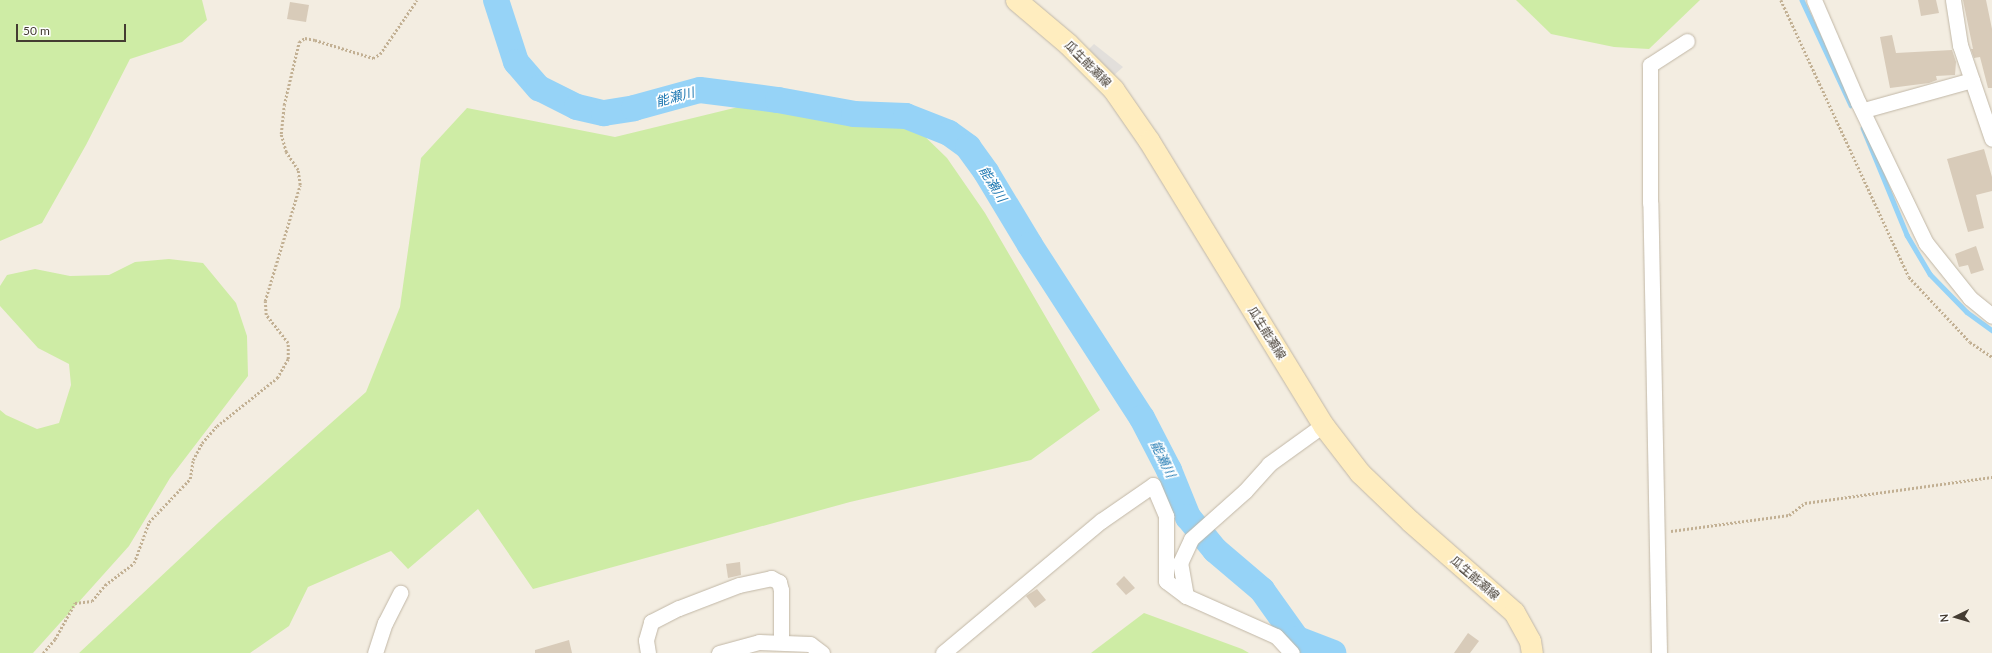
<!DOCTYPE html>
<html>
<head>
<meta charset="utf-8">
<style>
  body { margin:0 }
  #map { position:relative; width:1992px; height:653px; overflow:hidden; background:#f3ede1; font-family:Lato,"Noto Sans JP",sans-serif }
  div>[style] { position:absolute }
  .green>* { inset:0; background:#ceeca5 }
  .parking>* { inset:0; background:#e2dfdb }
  .stream>* { height:4.5px; margin:-2.25px; padding:0 2.25px; transform-origin:2.25px; border-radius:2.25px; background:#96d3f7 }
  .river>* { height:26px; margin:-13px; padding:0 13px; transform-origin:13px; border-radius:13px; background:#96d3f7 }
  .building>* { inset:0; background:#d8cbb9 }
  .path>* { height:2.5px; margin-top:-1.25px; transform-origin:0; background:repeating-linear-gradient(90deg,#c2b093 0 2px,transparent 0 4px) }
  .roads { filter:drop-shadow(0 0 1px #c1b7a6) drop-shadow(0 0 1px #c1b7a6) }
  .minor>* { height:15px; margin:-7.5px; padding:0 7.5px; transform-origin:7.5px; border-radius:7.5px; background:#fff }
  .secondary>* { height:21px; margin:-10.5px; padding:0 10.5px; transform-origin:10.5px; border-radius:10.5px; background:#ffedbf }
  span { translate:-50% -50%; white-space:nowrap; text-align:center; line-height:1.15; -webkit-text-stroke:3.5px #fff; paint-order:stroke }
  .street-label { font-size:12px; color:#443c32 }
  .water-label { font-size:13px; color:#2079b2; font-style:italic }
  .north { position:absolute; left:1936px; top:597px; width:40px; height:40px; -webkit-text-stroke:3px #fff; paint-order:stroke; rotate:265deg; font-size:11px; font-weight:700; line-height:16px; text-align:center; color:#443c32 }
  .north::after { content:''; display:block; margin:auto; width:14px; height:18px; background:#443c32; clip-path:polygon(50% 0,100% 100%,50% 72%,0 100%) }
  .scale { position:absolute; left:16px; top:24px; width:110px; height:18px; box-sizing:border-box; border:2px solid #443c32; border-top:0; padding-left:5px; font-size:12px; line-height:14px; white-space:nowrap; color:#443c32; -webkit-text-stroke:3px #fff; paint-order:stroke }
</style>
</head>
<body>
<div id="map">
  <div class="green">
    <i style="clip-path:polygon(0 0,202px 0,207px 20px,182px 42px,130px 59px,86px 145px,42px 223px,0 241px)"></i>
    <i style="clip-path:polygon(1516px 0,1700px 0,1649px 49px,1614px 47px,1551px 34px)"></i>
    <i style="clip-path:polygon(771px 99px,913px 125px,947px 158px,985px 213px,1100px 410px,1031px 460px,850px 502px,533px 589px,478px 509px,408px 569px,391px 551px,308px 587px,289px 626px,250px 653px,79px 653px,218px 523px,366px 392px,400px 307px,421px 158px,467px 108px,615px 137px)"></i>
    <i style="clip-path:polygon(169px 259px,203px 263px,236px 303px,247px 336px,248px 376px,170px 478px,129px 546px,33px 653px,0 653px,0 410px,6px 415px,37px 429px,59px 423px,71px 385px,69px 364px,38px 348px,0 306px,0 286px,7px 275px,35px 269px,70px 276px,109px 275px,135px 262px)"></i>
    <i style="clip-path:polygon(1144px 613px,1242px 649px,1249px 653px,1091px 653px)"></i>
  </div>
  <div class="parking">
    <i style="clip-path:polygon(1094px 44px,1123px 67px,1112px 77px,1089px 49px)"></i>
  </div>
  <div class="stream">
    <i style="left:1802px;top:0;width:116px;rotate:65deg"></i>
    <i style="left:1863px;top:128px;width:116px;rotate:67.6deg"></i>
    <i style="left:1907px;top:235px;width:45px;rotate:59.5deg"></i>
    <i style="left:1930px;top:274px;width:53px;rotate:45.8deg"></i>
    <i style="left:1967px;top:312px;width:31px;rotate:36deg"></i>
  </div>
  <div class="river">
    <i style="left:496px;top:0;width:65px;rotate:72.1deg"></i>
    <i style="left:516px;top:62px;width:35px;rotate:49deg"></i>
    <i style="left:539px;top:88px;width:42px;rotate:26.6deg"></i>
    <i style="left:577px;top:107px;width:28px;rotate:13deg"></i>
    <i style="left:604px;top:113px;width:30px;rotate:-9deg"></i>
    <i style="left:634px;top:108px;width:68px;rotate:-15.3deg"></i>
    <i style="left:700px;top:90px;width:79px;rotate:7.3deg"></i>
    <i style="left:778px;top:100px;width:77px;rotate:10.4deg"></i>
    <i style="left:854px;top:114px;width:52px;rotate:2.2deg"></i>
    <i style="left:906px;top:116px;width:46px;rotate:21.6deg"></i>
    <i style="left:949px;top:133px;width:24px;rotate:36deg"></i>
    <i style="left:968px;top:147px;width:31px;rotate:54deg"></i>
    <i style="left:986px;top:172px;width:85px;rotate:58.9deg"></i>
    <i style="left:1030px;top:245px;width:206px;rotate:57.1deg"></i>
    <i style="left:1142px;top:418px;width:59px;rotate:62.6deg"></i>
    <i style="left:1169px;top:470px;width:51px;rotate:68deg"></i>
    <i style="left:1188px;top:517px;width:43px;rotate:50.7deg"></i>
    <i style="left:1215px;top:550px;width:62px;rotate:40.4deg"></i>
    <i style="left:1262px;top:590px;width:60px;rotate:54.5deg"></i>
    <i style="left:1297px;top:639px;width:39px;rotate:21deg"></i>
  </div>
  <div class="building">
    <i style="clip-path:polygon(1918px 0,1936px 0,1939px 13px,1921px 16px)"></i>
    <i style="clip-path:polygon(1963px 0,1986px 0,1992px 29px,1992px 88px,1988px 88px,1980px 57px,1974px 58px,1971px 49px,1973px 49px)"></i>
    <i style="clip-path:polygon(290px 2px,309px 5px,306px 22px,287px 19px)"></i>
    <i style="clip-path:polygon(1892px 35px,1896px 53px,1952px 50px,1956px 62px,1955px 75px,1936px 76px,1937px 80px,1929px 83px,1890px 88px,1880px 37px)"></i>
    <i style="clip-path:polygon(1984px 149px,1992px 177px,1992px 191px,1976px 195px,1984px 228px,1968px 232px,1947px 159px)"></i>
    <i style="clip-path:polygon(1976px 246px,1984px 270px,1971px 274px,1968px 265px,1959px 267px,1955px 254px)"></i>
    <i style="clip-path:polygon(740px 562px,741px 575px,728px 578px,726px 564px)"></i>
    <i style="clip-path:polygon(1124px 576px,1135px 588px,1126px 595px,1116px 584px)"></i>
    <i style="clip-path:polygon(1037px 589px,1046px 600px,1035px 608px,1026px 596px)"></i>
    <i style="clip-path:polygon(1468px 633px,1479px 641px,1470px 653px,1454px 653px)"></i>
    <i style="clip-path:polygon(569px 640px,572px 653px,535px 653px,535px 650px)"></i>
  </div>
  <div class="path">
    <i style="left:1781px;top:0;width:305px;rotate:65.2deg"></i>
    <i style="left:1909px;top:277px;width:89px;rotate:46.8deg"></i>
    <i style="left:1970px;top:342px;width:27px;rotate:34deg"></i>
    <i style="left:1671px;top:531px;width:119px;rotate:-7.7deg"></i>
    <i style="left:1789px;top:515px;width:20px;rotate:-37deg"></i>
    <i style="left:1805px;top:503px;width:189px;rotate:-7.9deg"></i>
    <i style="left:43px;top:653px;width:18px;rotate:-49deg"></i>
    <i style="left:55px;top:639px;width:41px;rotate:-60.9deg"></i>
    <i style="left:75px;top:603px;width:17px;rotate:-7deg"></i>
    <i style="left:92px;top:601px;width:21px;rotate:-51deg"></i>
    <i style="left:105px;top:585px;width:36px;rotate:-37deg"></i>
    <i style="left:134px;top:563px;width:44px;rotate:-69.9deg"></i>
    <i style="left:149px;top:522px;width:59px;rotate:-46.4deg"></i>
    <i style="left:190px;top:479px;width:19px;rotate:-81deg"></i>
    <i style="left:193px;top:460px;width:19px;rotate:-62deg"></i>
    <i style="left:202px;top:443px;width:23px;rotate:-49deg"></i>
    <i style="left:217px;top:426px;width:77px;rotate:-38.7deg"></i>
    <i style="left:277px;top:378px;width:22px;rotate:-60deg"></i>
    <i style="left:288px;top:359px;width:16px;rotate:-90deg"></i>
    <i style="left:288px;top:343px;width:36px;rotate:-128deg"></i>
    <i style="left:266px;top:315px;width:14px;rotate:-94deg"></i>
    <i style="left:265px;top:301px;width:121px;rotate:-73.2deg"></i>
    <i style="left:300px;top:185px;width:15px;rotate:-98deg"></i>
    <i style="left:298px;top:170px;width:22px;rotate:-124deg"></i>
    <i style="left:286px;top:152px;width:19px;rotate:-106deg"></i>
    <i style="left:281px;top:134px;width:29px;rotate:-84deg"></i>
    <i style="left:284px;top:105px;width:65px;rotate:-76.6deg"></i>
    <i style="left:299px;top:42px;width:7px;rotate:-34deg"></i>
    <i style="left:305px;top:38px;width:10px;rotate:11deg"></i>
    <i style="left:315px;top:40px;width:61px;rotate:17.2deg"></i>
    <i style="left:373px;top:58px;width:8px;rotate:-30deg"></i>
    <i style="left:380px;top:54px;width:65px;rotate:-55.6deg"></i>
  </div>
  <div class="roads">
    <div class="minor">
      <i style="left:1814px;top:0;width:111px;rotate:66.7deg"></i>
      <i style="left:1858px;top:102px;width:157px;rotate:64.3deg"></i>
      <i style="left:1926px;top:243px;width:70px;rotate:51.3deg"></i>
      <i style="left:1970px;top:298px;width:28px;rotate:39deg"></i>
      <i style="left:1953px;top:0;width:46px;rotate:81.2deg"></i>
      <i style="left:1960px;top:45px;width:99px;rotate:71.2deg"></i>
      <i style="left:1864px;top:110px;width:112px;rotate:-15.5deg"></i>
      <i style="left:1186px;top:596px;width:34px;rotate:-100deg"></i>
      <i style="left:1180px;top:563px;width:26px;rotate:-65deg"></i>
      <i style="left:1191px;top:539px;width:72px;rotate:-41.6deg"></i>
      <i style="left:1245px;top:491px;width:36px;rotate:-48deg"></i>
      <i style="left:1269px;top:464px;width:67px;rotate:-35.8deg"></i>
      <i style="left:375px;top:653px;width:32px;rotate:-72deg"></i>
      <i style="left:385px;top:623px;width:34px;rotate:-63deg"></i>
      <i style="left:648px;top:653px;width:13px;rotate:-99deg"></i>
      <i style="left:646px;top:640px;width:19px;rotate:-74deg"></i>
      <i style="left:651px;top:622px;width:31px;rotate:-27deg"></i>
      <i style="left:679px;top:608px;width:64px;rotate:-21deg"></i>
      <i style="left:739px;top:585px;width:33px;rotate:-12deg"></i>
      <i style="left:771px;top:578px;width:9px;rotate:27deg"></i>
      <i style="left:779px;top:582px;width:8px;rotate:76deg"></i>
      <i style="left:781px;top:590px;width:52px;rotate:90deg"></i>
      <i style="left:719px;top:653px;width:41px;rotate:-15.4deg"></i>
      <i style="left:759px;top:642px;width:51px;rotate:2.2deg"></i>
      <i style="left:810px;top:644px;width:15px;rotate:37deg"></i>
      <i style="left:943px;top:653px;width:206px;rotate:-39.9deg"></i>
      <i style="left:1101px;top:521px;width:63px;rotate:-34.7deg"></i>
      <i style="left:1153px;top:485px;width:34px;rotate:67deg"></i>
      <i style="left:1166px;top:516px;width:65px;rotate:90deg"></i>
      <i style="left:1166px;top:581px;width:25px;rotate:37deg"></i>
      <i style="left:1186px;top:596px;width:98px;rotate:24deg"></i>
      <i style="left:1276px;top:636px;width:23px;rotate:47deg"></i>
      <i style="left:1659px;top:653px;width:450px;rotate:-91.1deg"></i>
      <i style="left:1650px;top:203px;width:138px;rotate:-90deg"></i>
      <i style="left:1650px;top:65px;width:44px;rotate:-33deg"></i>
    </div>
    <div class="secondary">
      <i style="left:1016px;top:0;width:68px;rotate:40.2deg"></i>
      <i style="left:1068px;top:44px;width:64px;rotate:45deg"></i>
      <i style="left:1113px;top:89px;width:63px;rotate:55.3deg"></i>
      <i style="left:1149px;top:141px;width:333px;rotate:58.5deg"></i>
      <i style="left:1323px;top:425px;width:61px;rotate:52.4deg"></i>
      <i style="left:1360px;top:473px;width:69px;rotate:43.8deg"></i>
      <i style="left:1410px;top:521px;width:138px;rotate:41.2deg"></i>
      <i style="left:1514px;top:612px;width:33px;rotate:61deg"></i>
      <i style="left:1530px;top:641px;width:12px;rotate:81deg"></i>
    </div>
  </div>
  <div class="street-label">
    <span style="left:1088px;top:64px;rotate:45deg">瓜生能瀬線</span>
    <span style="left:1267px;top:333px;rotate:58deg">瓜生能瀬線</span>
    <span style="left:1475px;top:578px;rotate:41deg">瓜生能瀬線</span>
  </div>
  <div class="water-label">
    <span style="left:675px;top:97px;rotate:-15deg">能瀬川</span>
    <span style="left:993px;top:184px;rotate:58deg">能瀬川</span>
    <span style="left:1163px;top:459px;rotate:64deg">能瀬川</span>
  </div>
  <div class="north">N</div>
  <div class="scale">50 m</div>
</div>
</body>
</html>
